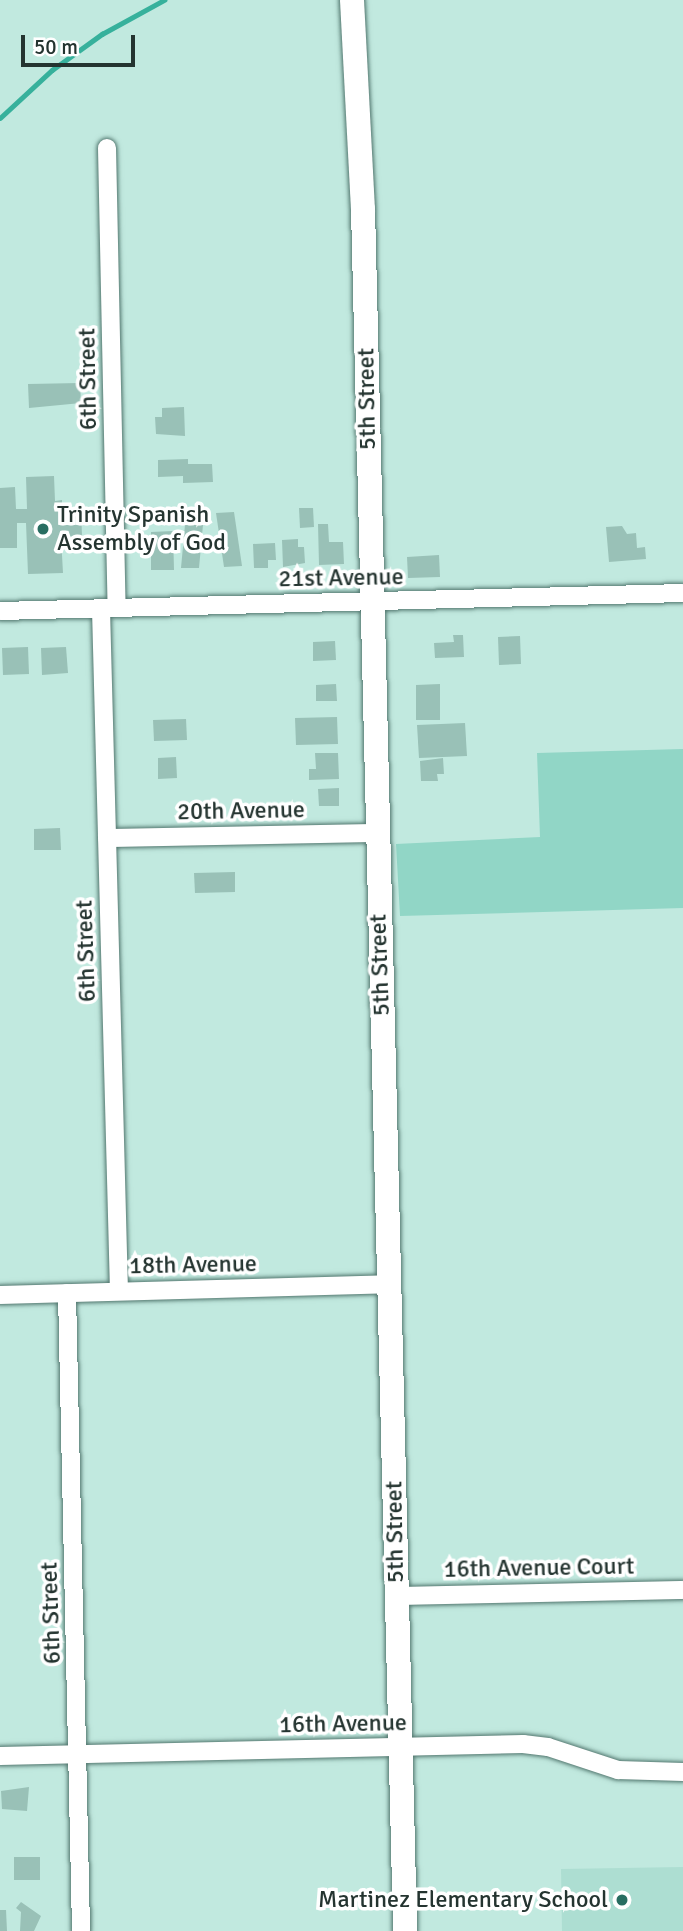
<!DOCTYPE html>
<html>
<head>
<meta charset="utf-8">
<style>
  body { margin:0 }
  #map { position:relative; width:683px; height:1931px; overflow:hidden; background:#c1e9df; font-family:Signika,sans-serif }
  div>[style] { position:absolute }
  .built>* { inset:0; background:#added2 }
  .green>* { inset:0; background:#91d6c6 }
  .stream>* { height:4.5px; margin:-2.25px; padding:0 2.25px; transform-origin:2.25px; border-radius:2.25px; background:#37b19c }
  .building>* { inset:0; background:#99c1b7 }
  .roads { filter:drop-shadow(0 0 2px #52776f) drop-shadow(0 0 2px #52776f) }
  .street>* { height:18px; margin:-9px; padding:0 9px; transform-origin:9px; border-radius:9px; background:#fff }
  .secondary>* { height:24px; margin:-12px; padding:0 12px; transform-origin:12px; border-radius:12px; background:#fff }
  .dots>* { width:19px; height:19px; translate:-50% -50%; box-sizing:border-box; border:4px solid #fff; border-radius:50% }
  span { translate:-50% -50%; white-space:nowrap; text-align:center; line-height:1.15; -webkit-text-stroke:7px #fff; paint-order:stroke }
  .street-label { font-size:24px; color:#243430 }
  .poi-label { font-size:24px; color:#243430 }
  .left { translate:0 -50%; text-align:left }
  .right { translate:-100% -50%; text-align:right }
  .scale { position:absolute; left:21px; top:35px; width:114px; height:32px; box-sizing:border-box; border:4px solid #243430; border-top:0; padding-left:9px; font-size:21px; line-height:24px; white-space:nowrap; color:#243430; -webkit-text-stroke:5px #fff; paint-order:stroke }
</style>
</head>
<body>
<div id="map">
  <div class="built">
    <i style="clip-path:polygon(683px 1867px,683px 1931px,562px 1931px,561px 1869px)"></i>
  </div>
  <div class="green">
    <i style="clip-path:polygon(683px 749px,683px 908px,400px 916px,396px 844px,540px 837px,537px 753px)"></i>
  </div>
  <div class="stream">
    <i style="left:0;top:118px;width:71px;rotate:-42.7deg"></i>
    <i style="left:52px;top:70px;width:62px;rotate:-35.8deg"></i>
    <i style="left:102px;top:34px;width:71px;rotate:-28.7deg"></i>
  </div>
  <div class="building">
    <i style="clip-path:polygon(80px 383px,81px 403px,29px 408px,28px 384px)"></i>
    <i style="clip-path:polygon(184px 407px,185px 436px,156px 434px,155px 417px,162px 417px,162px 408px)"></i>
    <i style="clip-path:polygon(188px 459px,188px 464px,212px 464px,213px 482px,183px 483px,183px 476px,158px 477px,158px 460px)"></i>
    <i style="clip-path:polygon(54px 476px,55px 501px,62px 500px,62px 509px,81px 509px,82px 536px,61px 537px,63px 573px,28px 574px,26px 523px,17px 523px,17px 548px,0 548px,0 488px,15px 487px,16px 509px,27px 509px,26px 477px)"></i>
    <i style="clip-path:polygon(299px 508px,313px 508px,314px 527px,300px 528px)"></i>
    <i style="clip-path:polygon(234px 512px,242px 566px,224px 567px,216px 513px)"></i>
    <i style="clip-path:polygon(186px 514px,204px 514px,199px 568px,181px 568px)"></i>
    <i style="clip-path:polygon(318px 524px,328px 524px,329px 542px,343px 542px,344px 564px,319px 565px)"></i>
    <i style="clip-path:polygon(622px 526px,627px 534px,636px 533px,637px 548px,645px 547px,646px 559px,609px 562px,606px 527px)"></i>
    <i style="clip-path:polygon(173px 531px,174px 570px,151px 570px,151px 532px)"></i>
    <i style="clip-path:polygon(298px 539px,298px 547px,304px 547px,305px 563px,283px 567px,282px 540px)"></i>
    <i style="clip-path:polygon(275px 543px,276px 560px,268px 560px,268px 568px,254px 568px,253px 544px)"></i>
    <i style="clip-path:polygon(439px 555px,440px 577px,408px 578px,407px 557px)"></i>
    <i style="clip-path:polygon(453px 635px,463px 635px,464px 657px,435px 658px,434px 643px,454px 642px)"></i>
    <i style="clip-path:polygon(520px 636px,521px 664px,499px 665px,498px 637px)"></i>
    <i style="clip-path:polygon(335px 641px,336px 660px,313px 661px,313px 642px)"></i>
    <i style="clip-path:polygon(28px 647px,29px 674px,3px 675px,2px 648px)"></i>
    <i style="clip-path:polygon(66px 647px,68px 673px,42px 675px,41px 648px)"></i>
    <i style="clip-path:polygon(336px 684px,337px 701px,316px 701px,316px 685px)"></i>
    <i style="clip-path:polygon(440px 684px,440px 720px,416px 720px,416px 685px)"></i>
    <i style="clip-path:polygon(337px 717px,338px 744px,296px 745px,295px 718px)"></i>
    <i style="clip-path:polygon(186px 719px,187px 740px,154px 741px,153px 720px)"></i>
    <i style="clip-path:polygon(465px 723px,467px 756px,419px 758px,417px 725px)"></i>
    <i style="clip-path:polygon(315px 753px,338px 753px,339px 779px,309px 780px,309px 769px,316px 769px)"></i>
    <i style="clip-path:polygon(176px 757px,177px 778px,158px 779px,158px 758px)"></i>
    <i style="clip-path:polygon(443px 758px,444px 774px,437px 774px,438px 781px,421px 781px,420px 761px)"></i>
    <i style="clip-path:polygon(339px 788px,339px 806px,319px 806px,318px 789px)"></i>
    <i style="clip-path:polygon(60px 828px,61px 850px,34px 850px,34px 829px)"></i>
    <i style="clip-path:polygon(235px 872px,235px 892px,195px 893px,194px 873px)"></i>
    <i style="clip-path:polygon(29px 1787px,27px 1811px,2px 1809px,1px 1791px)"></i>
    <i style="clip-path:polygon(14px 1857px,40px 1857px,40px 1880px,14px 1880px)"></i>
    <i style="clip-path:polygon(21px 1902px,41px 1916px,34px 1931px,20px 1931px,21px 1912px,16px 1908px)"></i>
    <i style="clip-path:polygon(0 1910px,6px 1910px,7px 1931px,0 1931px)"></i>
  </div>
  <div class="roads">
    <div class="street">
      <i style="left:107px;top:148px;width:460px;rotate:88.8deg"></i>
      <i style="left:101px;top:609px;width:682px;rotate:88.49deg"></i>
      <i style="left:0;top:611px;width:683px;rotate:-1.51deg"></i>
      <i style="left:107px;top:838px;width:270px;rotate:-1.1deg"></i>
      <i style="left:67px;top:1293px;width:638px;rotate:88.74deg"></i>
      <i style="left:0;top:1295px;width:388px;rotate:-1.6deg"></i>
      <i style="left:396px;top:1596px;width:287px;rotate:-1.2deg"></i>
      <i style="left:0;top:1756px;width:523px;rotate:-1.31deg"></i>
      <i style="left:523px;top:1744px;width:25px;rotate:7deg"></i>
      <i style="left:548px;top:1747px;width:74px;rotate:18.2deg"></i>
      <i style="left:618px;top:1770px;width:65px;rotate:1.8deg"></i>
    </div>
    <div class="secondary">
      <i style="left:352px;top:0;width:209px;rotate:87deg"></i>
      <i style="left:363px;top:209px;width:1723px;rotate:88.6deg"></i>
    </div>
  </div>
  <div class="dots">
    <i style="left:43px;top:529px;background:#286d61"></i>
    <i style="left:622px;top:1900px;background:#286d61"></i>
  </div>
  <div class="street-label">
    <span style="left:88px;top:379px;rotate:-91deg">6th Street</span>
    <span style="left:367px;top:399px;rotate:-91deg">5th Street</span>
    <span style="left:341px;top:578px;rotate:-1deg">21st Avenue</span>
    <span style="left:241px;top:811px;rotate:-1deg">20th Avenue</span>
    <span style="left:86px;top:951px;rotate:-92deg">6th Street</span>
    <span style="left:380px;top:965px;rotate:-92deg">5th Street</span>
    <span style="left:193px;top:1265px;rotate:-1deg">18th Avenue</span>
    <span style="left:395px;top:1532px;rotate:-91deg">5th Street</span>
    <span style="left:539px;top:1568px;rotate:-1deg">16th Avenue Court</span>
    <span style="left:51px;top:1613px;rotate:-92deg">6th Street</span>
    <span style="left:343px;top:1724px;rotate:-1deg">16th Avenue</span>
  </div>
  <div class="poi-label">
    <span class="left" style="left:57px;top:529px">Trinity Spanish<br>Assembly of God</span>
    <span class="right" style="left:608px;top:1900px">Martinez Elementary School</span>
  </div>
  <div class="scale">50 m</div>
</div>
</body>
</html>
